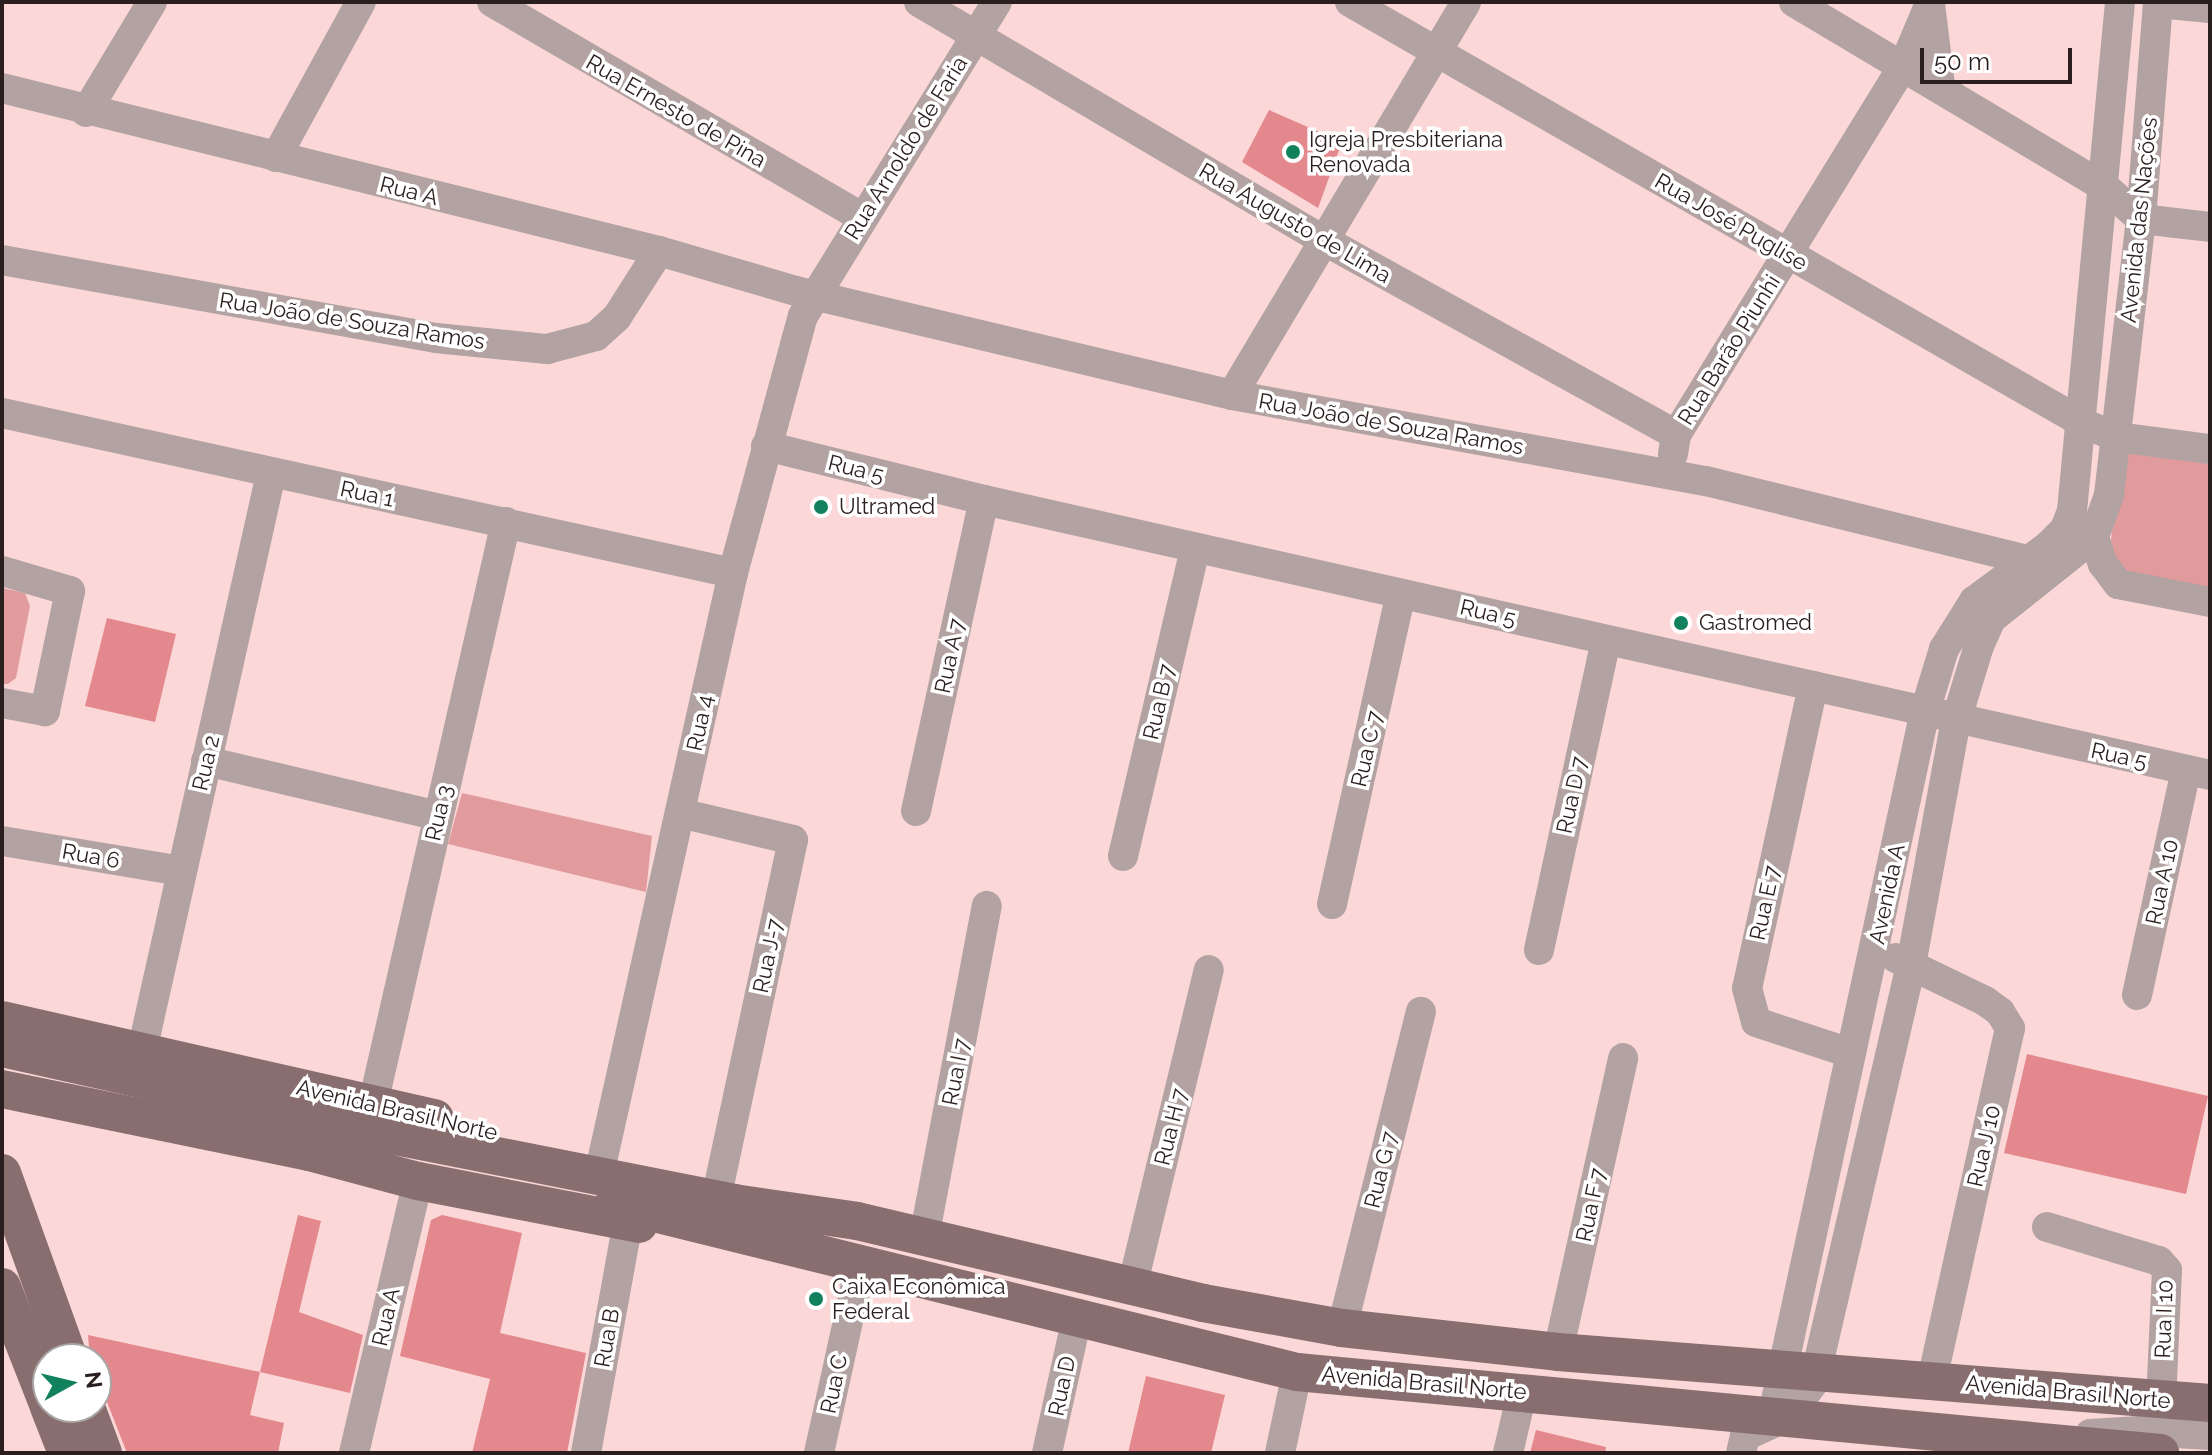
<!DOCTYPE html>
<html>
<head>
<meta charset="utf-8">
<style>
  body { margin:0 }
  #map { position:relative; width:2212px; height:1455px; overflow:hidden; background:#fbd7d7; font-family:Raleway,sans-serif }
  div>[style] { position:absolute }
  .green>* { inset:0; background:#e19b9d }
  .building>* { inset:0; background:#e3898d }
  .minor>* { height:30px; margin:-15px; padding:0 15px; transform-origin:15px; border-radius:15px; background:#b2a2a2 }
  .major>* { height:38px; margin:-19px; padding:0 19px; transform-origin:19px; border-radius:19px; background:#886e6e }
  .dots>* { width:22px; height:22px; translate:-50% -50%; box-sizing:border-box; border:4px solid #fff; border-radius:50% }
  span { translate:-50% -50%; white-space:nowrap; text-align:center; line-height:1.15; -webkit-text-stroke:7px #fff; paint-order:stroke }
  .street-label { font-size:22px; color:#2b1e1f }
  .poi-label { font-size:22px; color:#2b1e1f }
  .left { translate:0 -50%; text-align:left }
  .frame { position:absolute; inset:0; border:4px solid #2b1e1f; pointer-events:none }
  .north { position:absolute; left:32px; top:1343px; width:80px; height:80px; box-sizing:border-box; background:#fff; border:2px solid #aaa5a5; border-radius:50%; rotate:82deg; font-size:22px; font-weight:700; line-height:32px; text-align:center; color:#2b1e1f }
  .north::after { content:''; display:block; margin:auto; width:28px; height:36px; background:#11815e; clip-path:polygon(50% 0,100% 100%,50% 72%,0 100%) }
  .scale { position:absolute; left:1920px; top:48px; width:152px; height:36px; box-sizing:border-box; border:4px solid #2b1e1f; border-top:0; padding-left:10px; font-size:24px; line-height:28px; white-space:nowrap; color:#2b1e1f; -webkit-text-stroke:6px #fff; paint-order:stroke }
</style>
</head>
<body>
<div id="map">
  <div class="green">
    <i style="clip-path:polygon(2120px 444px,2210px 452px,2210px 597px,2108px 573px)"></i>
    <i style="clip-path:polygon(2px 588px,25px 593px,30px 606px,16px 678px,8px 684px,2px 684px)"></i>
    <i style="clip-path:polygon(462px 793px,652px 836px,646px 892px,448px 844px)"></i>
  </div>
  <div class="building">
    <i style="clip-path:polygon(1269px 110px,1342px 142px,1318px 208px,1242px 162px)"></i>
    <i style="clip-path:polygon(107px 618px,176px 634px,155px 722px,85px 706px)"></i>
    <i style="clip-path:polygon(2027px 1054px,2208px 1096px,2186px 1194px,2004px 1153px)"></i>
    <i style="clip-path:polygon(298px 1215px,321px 1221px,299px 1312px,363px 1335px,350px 1393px,260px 1372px)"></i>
    <i style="clip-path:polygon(442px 1215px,522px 1233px,500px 1333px,586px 1353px,567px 1453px,472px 1453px,490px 1379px,400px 1356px,431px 1220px)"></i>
    <i style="clip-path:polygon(88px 1335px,260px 1372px,250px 1415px,284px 1423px,278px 1453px,127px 1453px,96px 1374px,96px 1359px,90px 1359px)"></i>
    <i style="clip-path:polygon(1146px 1376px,1225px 1395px,1211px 1453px,1128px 1453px)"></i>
    <i style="clip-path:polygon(1536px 1430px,1606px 1447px,1605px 1453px,1530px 1453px)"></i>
  </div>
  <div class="minor">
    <i style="left:492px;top:2px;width:428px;rotate:30.2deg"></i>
    <i style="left:919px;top:2px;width:473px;rotate:30.5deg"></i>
    <i style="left:1327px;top:242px;width:399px;rotate:28.9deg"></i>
    <i style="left:1350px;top:2px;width:845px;rotate:29.87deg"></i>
    <i style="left:2083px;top:423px;width:36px;rotate:23deg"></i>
    <i style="left:2116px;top:437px;width:95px;rotate:7.3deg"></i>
    <i style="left:1794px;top:2px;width:363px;rotate:30.8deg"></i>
    <i style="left:2106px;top:188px;width:47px;rotate:41.5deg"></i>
    <i style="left:2141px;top:219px;width:69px;rotate:6.6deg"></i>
    <i style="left:2158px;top:3px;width:52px;rotate:5.5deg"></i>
    <i style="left:1930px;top:4px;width:83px;rotate:83deg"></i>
    <i style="left:2px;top:88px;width:677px;rotate:13.93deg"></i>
    <i style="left:659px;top:251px;width:143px;rotate:16.3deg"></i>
    <i style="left:796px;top:291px;width:448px;rotate:13.4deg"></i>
    <i style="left:1232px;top:395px;width:482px;rotate:10.3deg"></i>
    <i style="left:1706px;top:481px;width:332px;rotate:13.8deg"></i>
    <i style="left:86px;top:112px;width:128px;rotate:-59deg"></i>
    <i style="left:276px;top:157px;width:177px;rotate:-61.3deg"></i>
    <i style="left:2px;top:260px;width:441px;rotate:10.2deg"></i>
    <i style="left:436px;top:338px;width:112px;rotate:5.7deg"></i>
    <i style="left:547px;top:349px;width:51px;rotate:-14.9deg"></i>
    <i style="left:596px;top:336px;width:28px;rotate:-42deg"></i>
    <i style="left:617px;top:317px;width:78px;rotate:-57.5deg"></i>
    <i style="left:1232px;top:395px;width:457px;rotate:-59.2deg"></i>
    <i style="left:2px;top:413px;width:748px;rotate:12.35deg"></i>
    <i style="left:766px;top:446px;width:225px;rotate:13.9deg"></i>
    <i style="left:984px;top:500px;width:1256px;rotate:12.64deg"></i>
    <i style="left:1673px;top:454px;width:19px;rotate:-81deg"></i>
    <i style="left:1676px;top:435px;width:435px;rotate:-58.4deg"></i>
    <i style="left:1904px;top:65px;width:67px;rotate:-67.2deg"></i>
    <i style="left:2094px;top:537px;width:28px;rotate:72deg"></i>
    <i style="left:2103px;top:564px;width:25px;rotate:53deg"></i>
    <i style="left:2118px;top:584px;width:94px;rotate:11.1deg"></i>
    <i style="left:2px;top:571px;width:71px;rotate:16.4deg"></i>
    <i style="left:70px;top:591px;width:123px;rotate:101.8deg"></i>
    <i style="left:45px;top:711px;width:44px;rotate:-169.5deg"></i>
    <i style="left:1813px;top:686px;width:309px;rotate:102.3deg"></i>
    <i style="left:1747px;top:988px;width:35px;rotate:75deg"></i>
    <i style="left:1756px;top:1022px;width:99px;rotate:18.3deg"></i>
    <i style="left:206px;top:761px;width:239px;rotate:13.3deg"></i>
    <i style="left:916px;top:811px;width:318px;rotate:-77.7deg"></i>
    <i style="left:680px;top:813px;width:116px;rotate:13.4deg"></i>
    <i style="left:793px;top:840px;width:352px;rotate:102.1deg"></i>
    <i style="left:2px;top:841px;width:181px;rotate:9.5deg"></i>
    <i style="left:1123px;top:856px;width:316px;rotate:-76.8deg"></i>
    <i style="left:1332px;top:904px;width:318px;rotate:-77.5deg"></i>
    <i style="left:1539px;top:950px;width:317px;rotate:-77.8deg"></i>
    <i style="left:1896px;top:958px;width:99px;rotate:25.8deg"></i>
    <i style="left:1985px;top:1001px;width:19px;rotate:36deg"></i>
    <i style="left:2000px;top:1012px;width:19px;rotate:58deg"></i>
    <i style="left:2010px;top:1028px;width:362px;rotate:102.5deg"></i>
    <i style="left:2137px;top:995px;width:230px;rotate:-77.7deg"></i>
    <i style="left:142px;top:1051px;width:591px;rotate:-77.4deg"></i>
    <i style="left:373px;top:1104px;width:597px;rotate:-77.13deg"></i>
    <i style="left:603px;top:1157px;width:598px;rotate:-77.45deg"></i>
    <i style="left:733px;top:573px;width:266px;rotate:-74.8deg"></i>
    <i style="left:803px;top:316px;width:369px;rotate:-58.3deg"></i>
    <i style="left:2047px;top:1227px;width:117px;rotate:16.9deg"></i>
    <i style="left:2159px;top:1261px;width:12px;rotate:48deg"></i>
    <i style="left:2167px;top:1270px;width:130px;rotate:92.6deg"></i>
    <i style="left:924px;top:1238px;width:338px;rotate:-79.3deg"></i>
    <i style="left:1133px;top:1283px;width:322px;rotate:-76.4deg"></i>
    <i style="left:1342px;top:1328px;width:326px;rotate:-76deg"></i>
    <i style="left:1558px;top:1352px;width:301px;rotate:-77.5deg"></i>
    <i style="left:1773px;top:1414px;width:719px;rotate:-77.8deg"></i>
    <i style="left:1925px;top:711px;width:65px;rotate:-73deg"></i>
    <i style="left:1944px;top:649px;width:57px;rotate:-58deg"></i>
    <i style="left:1974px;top:601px;width:92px;rotate:-36.6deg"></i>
    <i style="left:2048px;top:546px;width:24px;rotate:-45deg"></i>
    <i style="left:2065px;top:529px;width:19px;rotate:-69deg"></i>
    <i style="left:2072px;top:511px;width:511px;rotate:-84.61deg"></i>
    <i style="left:2090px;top:1434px;width:50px;rotate:-3.4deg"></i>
    <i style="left:2140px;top:1431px;width:70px;rotate:3.3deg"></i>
    <i style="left:354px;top:1453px;width:279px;rotate:-76.8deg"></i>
    <i style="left:586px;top:1453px;width:234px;rotate:-79.7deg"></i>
    <i style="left:819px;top:1453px;width:190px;rotate:-77.6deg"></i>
    <i style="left:1047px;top:1453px;width:138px;rotate:-77.5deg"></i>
    <i style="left:1280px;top:1453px;width:83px;rotate:-78.1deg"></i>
    <i style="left:1508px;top:1453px;width:62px;rotate:-76.9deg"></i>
    <i style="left:1741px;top:1453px;width:17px;rotate:-77deg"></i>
    <i style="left:1745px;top:1436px;width:48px;rotate:-24.4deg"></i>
    <i style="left:1789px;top:1416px;width:42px;rotate:-53.7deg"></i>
    <i style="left:1814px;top:1382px;width:428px;rotate:-76.9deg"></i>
    <i style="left:1911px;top:965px;width:248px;rotate:-79.6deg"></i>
    <i style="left:1956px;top:721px;width:78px;rotate:-73deg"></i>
    <i style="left:1979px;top:646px;width:30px;rotate:-66deg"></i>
    <i style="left:1991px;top:619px;width:132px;rotate:-38.5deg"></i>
    <i style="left:2094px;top:537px;width:45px;rotate:-70.3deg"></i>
    <i style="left:2109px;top:495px;width:278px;rotate:-83.4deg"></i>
    <i style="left:2141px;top:219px;width:218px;rotate:-85.5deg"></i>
  </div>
  <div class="major">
    <i style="left:2px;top:1020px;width:444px;rotate:12.8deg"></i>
    <i style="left:2px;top:1048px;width:404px;rotate:12.6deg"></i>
    <i style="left:396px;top:1136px;width:345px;rotate:11.2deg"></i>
    <i style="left:734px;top:1203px;width:124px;rotate:8.3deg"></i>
    <i style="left:857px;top:1221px;width:356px;rotate:13.3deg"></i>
    <i style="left:1203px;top:1303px;width:141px;rotate:10.2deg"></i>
    <i style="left:1342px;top:1328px;width:217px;rotate:6.3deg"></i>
    <i style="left:1558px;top:1352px;width:654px;rotate:4.47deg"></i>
    <i style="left:2px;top:1089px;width:313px;rotate:11.6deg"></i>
    <i style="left:309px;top:1152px;width:113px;rotate:14.9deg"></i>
    <i style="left:418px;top:1181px;width:225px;rotate:11deg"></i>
    <i style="left:2px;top:1173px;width:198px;rotate:70.2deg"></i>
    <i style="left:614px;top:1203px;width:704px;rotate:13.9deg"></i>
    <i style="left:1297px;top:1372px;width:867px;rotate:5.36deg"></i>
    <i style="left:2px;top:1287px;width:126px;rotate:68.5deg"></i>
    <i style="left:49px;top:1407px;width:49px;rotate:68.6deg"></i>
    <i style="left:86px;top:1407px;width:49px;rotate:69.7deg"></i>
  </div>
  <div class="dots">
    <i style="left:1293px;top:152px;background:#11815e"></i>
    <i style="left:821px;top:507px;background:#11815e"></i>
    <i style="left:1681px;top:623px;background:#11815e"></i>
    <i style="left:816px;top:1299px;background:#11815e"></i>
  </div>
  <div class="street-label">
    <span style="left:676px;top:111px;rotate:30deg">Rua Ernesto de Pina</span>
    <span style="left:906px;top:148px;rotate:-58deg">Rua Arnoldo de Faria</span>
    <span style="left:409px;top:191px;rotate:14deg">Rua A</span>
    <span style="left:2139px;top:220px;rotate:-84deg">Avenida das Nações</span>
    <span style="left:1731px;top:222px;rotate:30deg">Rua José Puglise</span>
    <span style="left:1295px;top:223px;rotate:30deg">Rua Augusto de Lima</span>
    <span style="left:352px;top:321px;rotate:9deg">Rua João de Souza Ramos</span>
    <span style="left:1729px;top:350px;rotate:-58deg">Rua Barão Piunhi</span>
    <span style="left:1391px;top:424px;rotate:10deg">Rua João de Souza Ramos</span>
    <span style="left:856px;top:469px;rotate:14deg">Rua 5</span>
    <span style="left:367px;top:494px;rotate:12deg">Rua 1</span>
    <span style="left:1488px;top:613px;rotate:13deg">Rua 5</span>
    <span style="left:950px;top:656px;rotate:-78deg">Rua A 7</span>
    <span style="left:1159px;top:702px;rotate:-77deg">Rua B 7</span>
    <span style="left:700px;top:723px;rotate:-78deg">Rua 4</span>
    <span style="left:1367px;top:749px;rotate:-77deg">Rua C 7</span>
    <span style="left:2119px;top:756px;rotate:12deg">Rua 5</span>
    <span style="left:206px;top:763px;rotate:-77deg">Rua 2</span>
    <span style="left:1572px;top:795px;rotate:-78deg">Rua D 7</span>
    <span style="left:439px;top:813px;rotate:-77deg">Rua 3</span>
    <span style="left:91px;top:856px;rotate:10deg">Rua 6</span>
    <span style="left:2162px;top:882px;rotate:-78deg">Rua A 10</span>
    <span style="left:1887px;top:894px;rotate:-78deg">Avenida A</span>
    <span style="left:1765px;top:903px;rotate:-78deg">Rua E 7</span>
    <span style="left:768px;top:956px;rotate:-78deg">Rua J-7</span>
    <span style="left:956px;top:1072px;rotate:-79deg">Rua I 7</span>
    <span style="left:397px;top:1110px;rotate:13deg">Avenida Brasil Norte</span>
    <span style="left:1171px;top:1127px;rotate:-76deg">Rua H 7</span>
    <span style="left:1984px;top:1146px;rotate:-77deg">Rua J 10</span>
    <span style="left:1381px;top:1170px;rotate:-76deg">Rua G 7</span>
    <span style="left:1591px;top:1205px;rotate:-78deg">Rua F 7</span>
    <span style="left:386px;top:1317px;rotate:-77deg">Rua A</span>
    <span style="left:2164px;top:1319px;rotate:-88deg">Rua I 10</span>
    <span style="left:607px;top:1338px;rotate:-80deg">Rua B</span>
    <span style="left:1424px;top:1383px;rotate:5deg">Avenida Brasil Norte</span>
    <span style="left:834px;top:1384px;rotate:-78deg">Rua C</span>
    <span style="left:1062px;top:1386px;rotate:-78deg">Rua D</span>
    <span style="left:2068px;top:1392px;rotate:5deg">Avenida Brasil Norte</span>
  </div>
  <div class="poi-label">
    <span class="left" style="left:1309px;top:152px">Igreja Presbiteriana<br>Renovada</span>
    <span class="left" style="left:839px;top:507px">Ultramed</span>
    <span class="left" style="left:1699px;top:623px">Gastromed</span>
    <span class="left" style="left:832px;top:1299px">Caixa Econômica<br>Federal</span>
  </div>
  <div class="frame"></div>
  <div class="north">N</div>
  <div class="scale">50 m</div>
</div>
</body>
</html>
